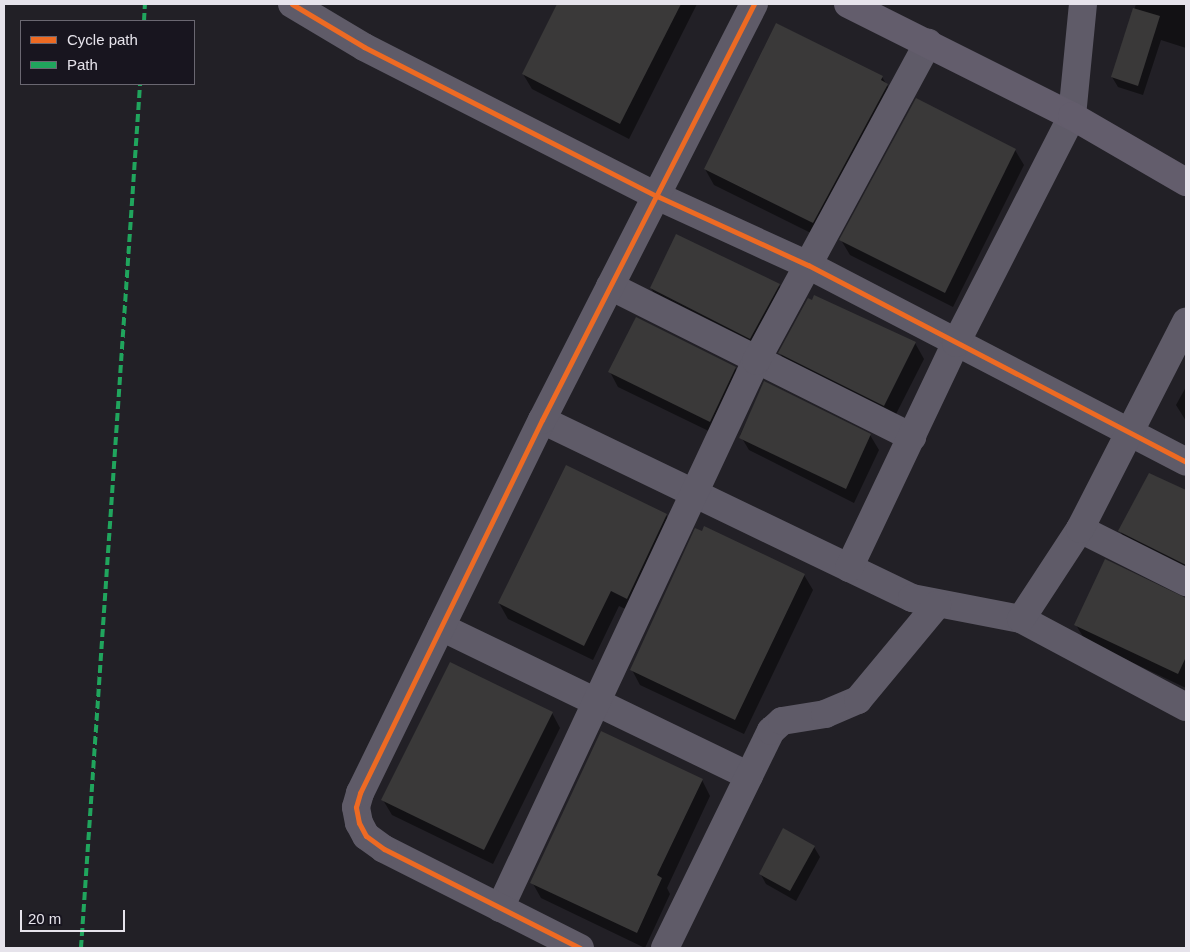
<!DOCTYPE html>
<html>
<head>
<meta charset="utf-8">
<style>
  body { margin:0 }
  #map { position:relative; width:1190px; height:952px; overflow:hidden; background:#222026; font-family:Helvetica,sans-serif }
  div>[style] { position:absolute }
  .shadow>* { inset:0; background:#0007 }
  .building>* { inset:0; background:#3a3939 }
  .street>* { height:28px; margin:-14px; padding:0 14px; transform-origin:14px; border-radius:14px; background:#5f5b68 }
  .secondary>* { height:28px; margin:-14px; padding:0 14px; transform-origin:14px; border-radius:14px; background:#635d6c }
  .quiet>* { height:4px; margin-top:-2px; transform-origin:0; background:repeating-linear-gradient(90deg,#20a55d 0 8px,transparent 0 12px) }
  .cycleway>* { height:5px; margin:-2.5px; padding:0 2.5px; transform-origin:2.5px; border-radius:2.5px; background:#ed6a23 }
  span { translate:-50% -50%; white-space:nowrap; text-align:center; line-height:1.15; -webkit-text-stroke:5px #18151f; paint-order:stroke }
  .frame { position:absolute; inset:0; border:5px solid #e6e3eb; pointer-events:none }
  .legend { position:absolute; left:20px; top:20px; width:175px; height:65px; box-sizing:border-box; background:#18151f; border:1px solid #6a6771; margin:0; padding:6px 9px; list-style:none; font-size:15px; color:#e6e3eb }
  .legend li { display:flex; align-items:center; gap:10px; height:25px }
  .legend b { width:25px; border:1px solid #6a6771 }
  .scale { position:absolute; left:20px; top:910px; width:105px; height:22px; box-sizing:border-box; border:2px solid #e6e3eb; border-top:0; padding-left:6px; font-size:15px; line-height:18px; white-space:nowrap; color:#e6e3eb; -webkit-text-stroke:4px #18151f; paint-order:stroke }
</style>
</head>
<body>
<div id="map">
  <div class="shadow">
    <i style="clip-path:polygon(558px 4px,697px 4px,629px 139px,532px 89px,523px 74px)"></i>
    <i style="clip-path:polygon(1136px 4px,1186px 4px,1186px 48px,1161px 40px,1143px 95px,1118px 87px,1112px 77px)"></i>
    <i style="clip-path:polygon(777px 24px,882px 77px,896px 100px,821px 238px,714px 185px,705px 169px)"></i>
    <i style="clip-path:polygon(1015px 150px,1024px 165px,953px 307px,850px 255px,841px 240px)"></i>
    <i style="clip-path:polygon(779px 285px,788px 301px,759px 353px,660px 304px,651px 288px)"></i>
    <i style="clip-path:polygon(915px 343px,924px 359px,894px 418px,788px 368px,780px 353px)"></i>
    <i style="clip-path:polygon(735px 368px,744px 383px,719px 436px,618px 387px,610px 372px)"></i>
    <i style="clip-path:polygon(765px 382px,870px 435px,879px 450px,854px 503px,749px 450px,740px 435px)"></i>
    <i style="clip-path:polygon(1186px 387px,1186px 421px,1176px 405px)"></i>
    <i style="clip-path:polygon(1149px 474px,1186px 492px,1186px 575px,1129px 546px,1120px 531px)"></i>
    <i style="clip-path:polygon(666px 515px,675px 531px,636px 614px,619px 606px,593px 660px,508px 619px,499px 603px)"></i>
    <i style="clip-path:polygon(804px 575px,813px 590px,744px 734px,640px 685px,632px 670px)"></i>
    <i style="clip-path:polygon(1179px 597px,1186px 597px,1186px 688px,1085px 640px,1076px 625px)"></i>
    <i style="clip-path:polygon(552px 713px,560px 728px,493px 864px,392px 815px,383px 800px)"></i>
    <i style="clip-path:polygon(702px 780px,710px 796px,667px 888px,670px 894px,645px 948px,541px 898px,532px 882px)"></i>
    <i style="clip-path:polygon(814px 847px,820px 857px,796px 901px,766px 884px,760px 873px)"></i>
  </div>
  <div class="building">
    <i style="clip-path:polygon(557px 4px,681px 4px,620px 124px,522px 74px)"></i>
    <i style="clip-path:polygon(1133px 8px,1160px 16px,1138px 86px,1111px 77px)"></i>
    <i style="clip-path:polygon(776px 23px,883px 76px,881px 80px,888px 84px,813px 223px,704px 169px)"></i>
    <i style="clip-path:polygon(916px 98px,1016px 149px,945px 293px,839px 240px)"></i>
    <i style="clip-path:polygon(676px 234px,780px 284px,750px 339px,650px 288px)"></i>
    <i style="clip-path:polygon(814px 295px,916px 342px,884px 406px,778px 353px,808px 298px,812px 300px)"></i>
    <i style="clip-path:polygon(636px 317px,736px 367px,710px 422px,608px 372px)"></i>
    <i style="clip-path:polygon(764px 381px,871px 434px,846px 489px,739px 438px)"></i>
    <i style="clip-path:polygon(566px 465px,667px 514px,627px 599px,611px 591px,584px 646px,498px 603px)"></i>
    <i style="clip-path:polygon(1149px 473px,1186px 490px,1186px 565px,1118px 531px)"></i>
    <i style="clip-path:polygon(704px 526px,805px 574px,735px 720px,630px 670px,695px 528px,702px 531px)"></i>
    <i style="clip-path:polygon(1105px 559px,1186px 598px,1186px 657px,1178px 674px,1074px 625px)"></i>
    <i style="clip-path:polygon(450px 662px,553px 712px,484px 850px,381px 800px)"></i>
    <i style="clip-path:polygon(601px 731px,703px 779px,657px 875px,662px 878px,637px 933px,530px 883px)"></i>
    <i style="clip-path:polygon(783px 828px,815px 846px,790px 891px,759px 874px)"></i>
  </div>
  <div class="street">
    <i style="left:292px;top:4px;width:84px;rotate:30.8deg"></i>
    <i style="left:364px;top:47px;width:329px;rotate:27deg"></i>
    <i style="left:657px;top:196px;width:166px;rotate:24.6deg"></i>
    <i style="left:808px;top:265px;width:426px;rotate:27.5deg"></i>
    <i style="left:610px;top:286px;width:338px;rotate:26.6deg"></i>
    <i style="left:542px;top:420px;width:411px;rotate:25.7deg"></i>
    <i style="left:912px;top:598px;width:111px;rotate:10.9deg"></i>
    <i style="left:1021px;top:619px;width:187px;rotate:28.1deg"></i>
    <i style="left:1080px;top:529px;width:119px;rotate:26.6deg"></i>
    <i style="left:849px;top:568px;width:249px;rotate:-64.6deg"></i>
    <i style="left:956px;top:343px;width:255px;rotate:-62.9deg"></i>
    <i style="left:1072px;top:116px;width:113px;rotate:-84.4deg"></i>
    <i style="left:1021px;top:619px;width:108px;rotate:-56.8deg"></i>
    <i style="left:1080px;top:529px;width:233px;rotate:-62.9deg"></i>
    <i style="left:441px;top:627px;width:342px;rotate:25.8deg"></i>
    <i style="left:500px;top:908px;width:604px;rotate:-64.92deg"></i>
    <i style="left:756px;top:361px;width:362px;rotate:-61.6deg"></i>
    <i style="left:580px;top:948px;width:220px;rotate:-153.2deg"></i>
    <i style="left:384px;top:849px;width:22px;rotate:-144deg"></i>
    <i style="left:366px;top:836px;width:15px;rotate:-118deg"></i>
    <i style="left:359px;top:823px;width:16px;rotate:-101deg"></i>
    <i style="left:356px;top:807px;width:15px;rotate:-74deg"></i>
    <i style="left:360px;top:793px;width:415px;rotate:-64deg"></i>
    <i style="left:542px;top:420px;width:467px;rotate:-63deg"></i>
    <i style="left:665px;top:948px;width:242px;rotate:-64deg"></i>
    <i style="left:771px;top:731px;width:15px;rotate:-42deg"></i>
    <i style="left:782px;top:721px;width:44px;rotate:-9.2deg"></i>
    <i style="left:825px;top:714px;width:36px;rotate:-23deg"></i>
    <i style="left:858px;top:700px;width:124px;rotate:-50.3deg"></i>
  </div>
  <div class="secondary">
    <i style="left:848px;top:4px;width:250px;rotate:26.6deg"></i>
    <i style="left:1072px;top:116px;width:132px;rotate:30.1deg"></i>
  </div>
  <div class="quiet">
    <i style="left:144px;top:21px;width:17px;rotate:-87deg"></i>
    <i style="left:81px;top:948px;width:866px;rotate:-86.09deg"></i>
  </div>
  <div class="cycleway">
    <i style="left:292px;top:4px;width:84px;rotate:30.8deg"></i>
    <i style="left:364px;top:47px;width:329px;rotate:27deg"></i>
    <i style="left:657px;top:196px;width:166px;rotate:24.6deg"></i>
    <i style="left:808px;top:265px;width:426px;rotate:27.5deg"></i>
    <i style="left:580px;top:948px;width:220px;rotate:-153.2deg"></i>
    <i style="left:384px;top:849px;width:22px;rotate:-144deg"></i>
    <i style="left:366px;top:836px;width:15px;rotate:-118deg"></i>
    <i style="left:359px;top:823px;width:16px;rotate:-101deg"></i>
    <i style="left:356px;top:807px;width:15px;rotate:-74deg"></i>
    <i style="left:360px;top:793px;width:415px;rotate:-64deg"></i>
    <i style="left:542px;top:420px;width:467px;rotate:-63deg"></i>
  </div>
  <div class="frame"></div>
  <ul class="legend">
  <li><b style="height:6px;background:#ed6a23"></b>Cycle path</li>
  <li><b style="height:6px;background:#20a55d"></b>Path</li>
  </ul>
  <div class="scale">20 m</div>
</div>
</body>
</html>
